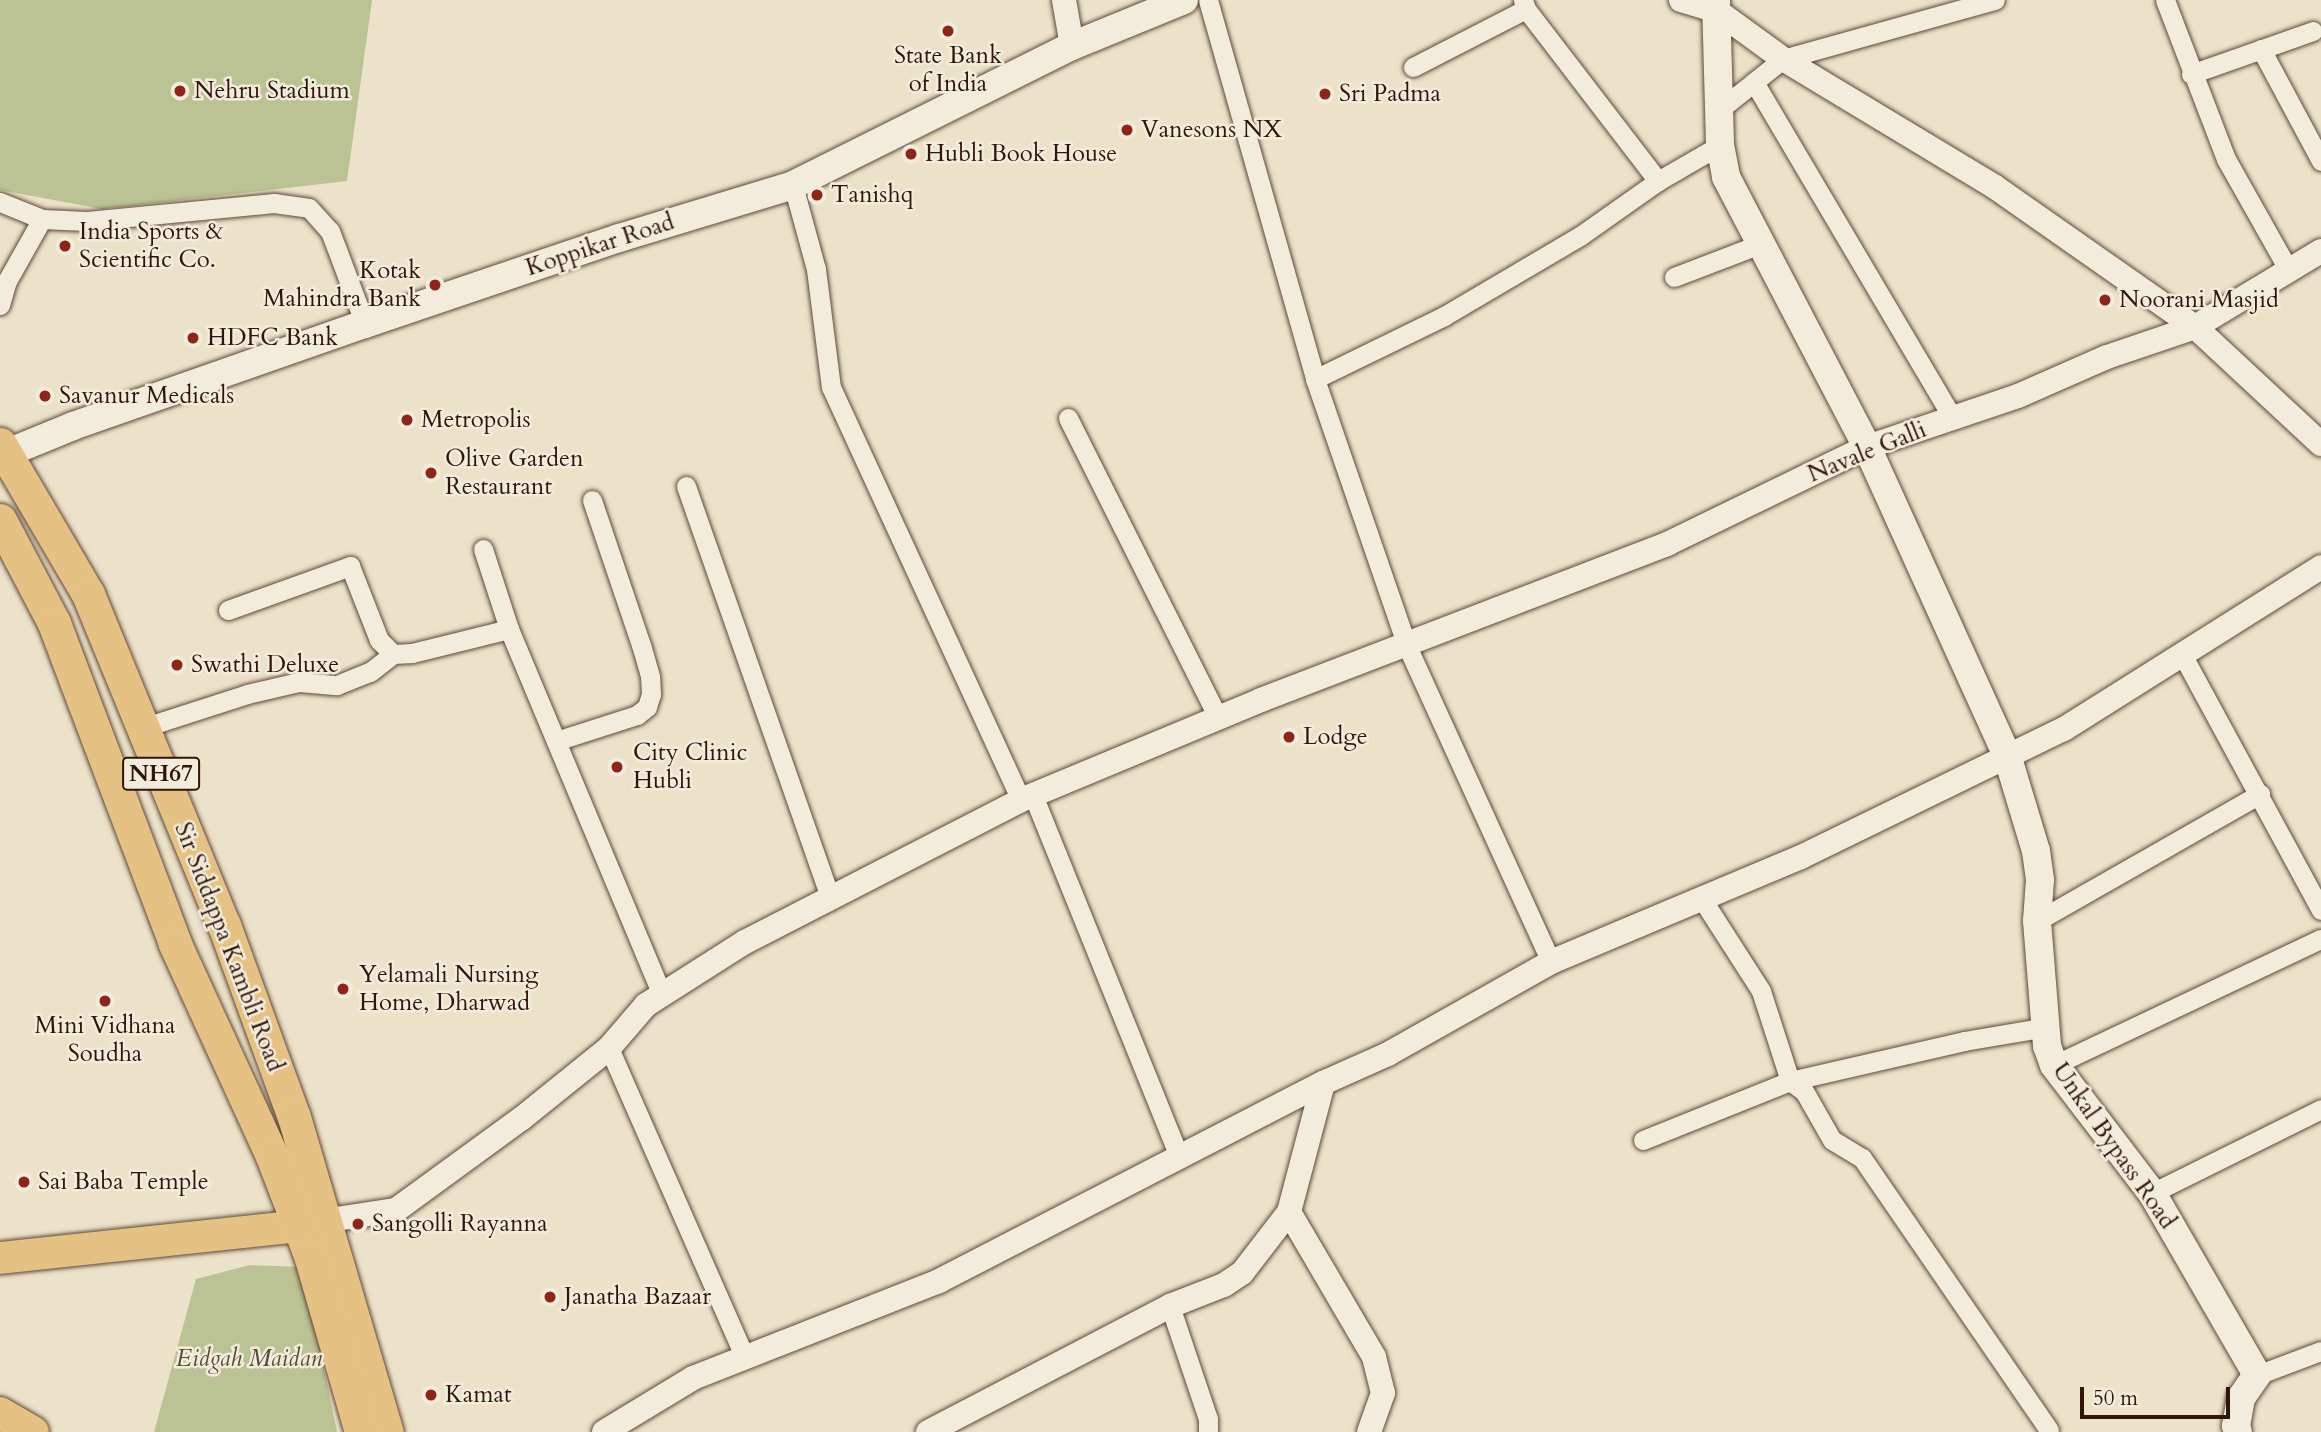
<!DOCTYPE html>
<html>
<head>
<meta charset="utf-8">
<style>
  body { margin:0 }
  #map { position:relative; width:2321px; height:1432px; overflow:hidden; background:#ebe2c9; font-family:Cardo,serif }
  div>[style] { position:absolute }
  .green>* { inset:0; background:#bbc294 }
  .roads { filter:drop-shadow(0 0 2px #5f4839) drop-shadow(0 0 2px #5f4839) }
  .minor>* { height:19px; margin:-9.5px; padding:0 9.5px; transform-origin:9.5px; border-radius:9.5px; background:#f2ecdc }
  .tertiary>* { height:24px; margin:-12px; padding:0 12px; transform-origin:12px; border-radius:12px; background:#f2ecdc }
  .secondary>* { height:28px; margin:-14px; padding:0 14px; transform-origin:14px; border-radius:14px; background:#f2ecdc }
  .primary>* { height:32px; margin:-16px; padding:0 16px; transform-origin:16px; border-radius:16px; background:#e6c184 }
  .trunk>* { height:33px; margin:-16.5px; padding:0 16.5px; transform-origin:16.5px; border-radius:16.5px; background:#e6c184 }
  .dots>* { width:19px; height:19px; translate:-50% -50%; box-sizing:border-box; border:4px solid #f2ecdc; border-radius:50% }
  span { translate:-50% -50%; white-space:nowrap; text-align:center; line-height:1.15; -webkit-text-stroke:5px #f2ecdc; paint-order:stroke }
  .shield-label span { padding:2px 5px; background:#f2ecdc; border:2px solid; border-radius:5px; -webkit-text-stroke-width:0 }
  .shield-label { font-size:23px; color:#301509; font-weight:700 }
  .poi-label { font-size:24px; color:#301509 }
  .left { translate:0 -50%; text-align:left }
  .right { translate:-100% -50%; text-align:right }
  .street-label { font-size:24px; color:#301509 }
  .park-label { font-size:24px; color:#5a4933; font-style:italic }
  .scale { position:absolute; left:2080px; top:1387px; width:150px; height:32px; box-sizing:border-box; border:4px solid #301509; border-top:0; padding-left:9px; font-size:21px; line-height:24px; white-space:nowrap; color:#301509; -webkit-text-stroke:5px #f2ecdc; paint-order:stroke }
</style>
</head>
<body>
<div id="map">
  <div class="green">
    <i style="clip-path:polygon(0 0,372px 0,347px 181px,102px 209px,0 190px)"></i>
    <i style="clip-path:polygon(250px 1265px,303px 1267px,337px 1432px,154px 1432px,196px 1279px)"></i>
  </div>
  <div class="roads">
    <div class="minor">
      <i style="left:1208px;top:0;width:394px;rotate:74.2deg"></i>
      <i style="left:1315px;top:379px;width:282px;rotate:71deg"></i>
      <i style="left:1407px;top:646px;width:347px;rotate:65.5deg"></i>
      <i style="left:1523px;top:0;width:9px;rotate:72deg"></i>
      <i style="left:1526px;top:9px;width:217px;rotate:52.5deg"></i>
      <i style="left:2165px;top:0;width:170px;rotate:69deg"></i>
      <i style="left:2226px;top:159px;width:129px;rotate:60.6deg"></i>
      <i style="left:2261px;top:49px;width:127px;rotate:61.8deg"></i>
      <i style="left:1413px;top:67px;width:127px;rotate:-27.2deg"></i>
      <i style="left:2191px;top:74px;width:129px;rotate:-19.4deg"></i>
      <i style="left:1754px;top:82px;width:391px;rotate:59.4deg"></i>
      <i style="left:1719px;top:110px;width:82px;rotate:-38.6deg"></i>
      <i style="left:1783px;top:59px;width:220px;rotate:-15.6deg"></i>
      <i style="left:793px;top:185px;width:87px;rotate:74.7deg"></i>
      <i style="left:816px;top:269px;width:119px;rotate:82.8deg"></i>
      <i style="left:831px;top:387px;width:455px;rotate:65.3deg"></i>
      <i style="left:0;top:202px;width:45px;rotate:22deg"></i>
      <i style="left:42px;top:219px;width:45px;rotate:2.5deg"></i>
      <i style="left:87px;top:221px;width:188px;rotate:-5.5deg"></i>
      <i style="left:274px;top:203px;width:35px;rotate:8deg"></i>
      <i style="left:309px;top:208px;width:31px;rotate:48deg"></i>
      <i style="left:330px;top:231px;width:99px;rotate:69.4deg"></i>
      <i style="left:1674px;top:277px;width:95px;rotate:-20.9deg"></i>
      <i style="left:0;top:305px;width:25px;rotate:-74deg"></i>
      <i style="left:7px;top:281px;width:71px;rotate:-60.6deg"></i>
      <i style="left:1315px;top:379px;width:144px;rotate:-26deg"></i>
      <i style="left:1444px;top:316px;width:158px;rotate:-30.5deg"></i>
      <i style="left:1580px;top:236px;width:95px;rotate:-35.2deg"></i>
      <i style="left:1658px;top:181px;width:72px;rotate:-30.1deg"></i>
      <i style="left:1068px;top:418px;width:335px;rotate:63.4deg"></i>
      <i style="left:686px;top:486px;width:436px;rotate:70.7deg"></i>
      <i style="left:483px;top:549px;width:84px;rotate:72deg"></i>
      <i style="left:509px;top:629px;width:397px;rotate:67.3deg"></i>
      <i style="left:228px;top:610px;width:130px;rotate:-19.8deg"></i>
      <i style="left:350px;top:566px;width:79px;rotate:68.6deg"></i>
      <i style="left:379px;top:640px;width:20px;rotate:45deg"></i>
      <i style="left:393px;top:654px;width:19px;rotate:-3deg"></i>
      <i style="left:412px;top:653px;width:100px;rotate:-13.9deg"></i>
      <i style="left:2183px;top:656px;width:289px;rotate:61.5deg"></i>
      <i style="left:142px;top:728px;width:110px;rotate:-17.9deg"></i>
      <i style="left:247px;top:694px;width:53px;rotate:-13deg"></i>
      <i style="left:299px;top:682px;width:38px;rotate:5deg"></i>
      <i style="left:337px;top:685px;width:35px;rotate:-22deg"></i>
      <i style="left:370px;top:672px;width:29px;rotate:-38deg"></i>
      <i style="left:556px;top:741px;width:85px;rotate:-17.8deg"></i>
      <i style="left:637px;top:715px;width:13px;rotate:-39deg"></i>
      <i style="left:647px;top:707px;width:14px;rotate:-73deg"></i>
      <i style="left:651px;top:694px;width:18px;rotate:-93deg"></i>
      <i style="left:650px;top:676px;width:32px;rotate:-106deg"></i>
      <i style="left:641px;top:645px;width:153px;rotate:-108.7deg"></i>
      <i style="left:1033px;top:795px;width:390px;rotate:68deg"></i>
      <i style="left:1702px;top:899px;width:109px;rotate:57.3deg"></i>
      <i style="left:1761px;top:991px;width:95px;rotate:72.1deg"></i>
      <i style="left:1790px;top:1081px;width:17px;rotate:36deg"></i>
      <i style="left:1804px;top:1091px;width:56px;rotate:60.3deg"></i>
      <i style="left:1832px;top:1140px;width:35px;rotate:31deg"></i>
      <i style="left:1862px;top:1158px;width:330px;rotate:55.5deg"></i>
      <i style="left:2037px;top:921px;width:257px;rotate:-29.7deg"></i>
      <i style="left:609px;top:1048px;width:336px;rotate:66.3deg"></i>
      <i style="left:2054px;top:1065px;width:295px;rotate:-25.3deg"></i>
      <i style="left:1643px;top:1140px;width:158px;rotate:-21.9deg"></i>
      <i style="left:1790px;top:1081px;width:179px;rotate:-12.9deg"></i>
      <i style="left:1964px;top:1041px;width:83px;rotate:-9.7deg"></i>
      <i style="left:2152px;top:1193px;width:189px;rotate:-26.4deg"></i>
      <i style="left:1170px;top:1306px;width:119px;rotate:71.4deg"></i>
      <i style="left:1208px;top:1419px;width:13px;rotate:90deg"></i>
      <i style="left:2257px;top:1375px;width:68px;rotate:-20.6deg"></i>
    </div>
    <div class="tertiary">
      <i style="left:1064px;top:0;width:47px;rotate:80.1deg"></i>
      <i style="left:1681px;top:0;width:38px;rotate:17deg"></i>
      <i style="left:1717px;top:11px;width:82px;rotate:36deg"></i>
      <i style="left:1783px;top:59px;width:248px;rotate:31.1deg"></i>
      <i style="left:1995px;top:187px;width:244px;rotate:35deg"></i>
      <i style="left:2195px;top:327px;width:172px;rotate:42.9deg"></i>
      <i style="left:1289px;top:1212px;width:168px;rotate:59.6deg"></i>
      <i style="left:1374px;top:1357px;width:37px;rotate:76deg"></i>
      <i style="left:1383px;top:1393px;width:41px;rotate:109.7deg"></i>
      <i style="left:323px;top:1221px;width:74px;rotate:-8.6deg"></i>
      <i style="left:396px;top:1210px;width:155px;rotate:-36.1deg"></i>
      <i style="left:521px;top:1119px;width:113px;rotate:-38.9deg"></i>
      <i style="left:609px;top:1048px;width:57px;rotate:-49.3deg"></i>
      <i style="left:646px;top:1005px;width:117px;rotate:-32.5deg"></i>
      <i style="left:745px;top:942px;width:310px;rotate:-27.2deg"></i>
      <i style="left:1021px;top:800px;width:260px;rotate:-22.6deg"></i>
      <i style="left:1261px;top:700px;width:435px;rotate:-21deg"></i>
      <i style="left:1667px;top:544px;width:222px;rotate:-25.9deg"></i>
      <i style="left:1867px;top:447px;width:159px;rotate:-18.7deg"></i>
      <i style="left:2018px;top:396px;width:97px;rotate:-23.7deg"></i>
      <i style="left:2107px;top:357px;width:93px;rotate:-18.8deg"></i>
      <i style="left:2195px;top:327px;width:147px;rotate:-31.1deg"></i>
      <i style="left:604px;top:1432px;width:104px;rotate:-31.2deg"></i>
      <i style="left:693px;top:1378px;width:264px;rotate:-21.5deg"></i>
      <i style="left:939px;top:1281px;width:432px;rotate:-27.3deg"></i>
      <i style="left:928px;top:1432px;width:273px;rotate:-27.5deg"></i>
      <i style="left:1170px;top:1306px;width:58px;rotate:-21.3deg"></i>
      <i style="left:1224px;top:1285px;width:22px;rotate:-34deg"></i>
      <i style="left:1242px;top:1273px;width:77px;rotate:-52.4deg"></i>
      <i style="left:1289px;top:1212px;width:133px;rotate:-75.2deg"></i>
      <i style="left:1323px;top:1083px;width:71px;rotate:-24deg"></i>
      <i style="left:1388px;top:1054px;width:187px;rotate:-29.4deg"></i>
      <i style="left:1551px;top:962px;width:271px;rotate:-22.8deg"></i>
      <i style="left:1801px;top:857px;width:292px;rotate:-26deg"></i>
      <i style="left:2064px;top:729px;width:304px;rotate:-32.2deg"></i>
    </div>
    <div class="secondary">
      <i style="left:1716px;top:0;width:145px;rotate:88.4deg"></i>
      <i style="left:1720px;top:145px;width:33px;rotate:79deg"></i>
      <i style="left:1726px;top:177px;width:305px;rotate:62.4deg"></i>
      <i style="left:1867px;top:447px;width:338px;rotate:65.6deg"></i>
      <i style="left:2007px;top:755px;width:100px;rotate:73.2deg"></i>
      <i style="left:2036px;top:851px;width:29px;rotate:82deg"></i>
      <i style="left:2040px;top:880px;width:41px;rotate:94.2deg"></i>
      <i style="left:2037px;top:921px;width:125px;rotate:85.4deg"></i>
      <i style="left:2047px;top:1046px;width:20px;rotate:70deg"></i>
      <i style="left:2054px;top:1065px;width:161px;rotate:52.6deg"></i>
      <i style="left:2152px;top:1193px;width:210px;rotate:60deg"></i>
      <i style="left:2257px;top:1375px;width:28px;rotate:125deg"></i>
      <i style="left:2241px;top:1398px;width:28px;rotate:100deg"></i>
      <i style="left:2236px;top:1426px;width:6px;rotate:72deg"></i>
      <i style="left:0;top:456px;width:79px;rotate:-22.3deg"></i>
      <i style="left:73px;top:426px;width:309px;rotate:-19.3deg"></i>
      <i style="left:365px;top:324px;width:268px;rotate:-18.7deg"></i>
      <i style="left:619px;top:238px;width:182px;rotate:-16.9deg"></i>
      <i style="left:793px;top:185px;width:312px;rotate:-26.5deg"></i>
      <i style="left:1072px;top:46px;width:121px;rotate:-22.3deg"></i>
    </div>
    <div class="primary">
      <i style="left:0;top:1258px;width:301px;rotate:-6.1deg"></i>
      <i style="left:0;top:1413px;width:38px;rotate:30deg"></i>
    </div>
    <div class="trunk">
      <i style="left:0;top:444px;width:174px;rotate:59.6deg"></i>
      <i style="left:88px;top:594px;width:358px;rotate:67.7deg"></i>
      <i style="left:224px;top:925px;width:204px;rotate:70deg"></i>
      <i style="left:294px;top:1117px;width:328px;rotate:73.6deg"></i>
      <i style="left:0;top:520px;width:116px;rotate:62.3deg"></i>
      <i style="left:54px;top:623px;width:343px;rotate:69.3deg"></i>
      <i style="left:175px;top:944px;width:233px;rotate:65.4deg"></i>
      <i style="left:272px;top:1156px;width:106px;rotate:69deg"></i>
      <i style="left:310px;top:1255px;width:184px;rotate:73.9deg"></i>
    </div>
  </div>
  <div class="dots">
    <i style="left:948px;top:31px;background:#8f2418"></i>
    <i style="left:180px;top:91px;background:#8f2418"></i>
    <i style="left:1325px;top:94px;background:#8f2418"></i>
    <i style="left:1127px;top:130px;background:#8f2418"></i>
    <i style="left:911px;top:154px;background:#8f2418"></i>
    <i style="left:817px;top:195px;background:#8f2418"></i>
    <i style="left:65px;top:246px;background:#8f2418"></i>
    <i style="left:435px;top:285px;background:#8f2418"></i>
    <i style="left:2105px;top:300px;background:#8f2418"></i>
    <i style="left:193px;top:338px;background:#8f2418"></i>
    <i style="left:45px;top:396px;background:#8f2418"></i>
    <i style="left:407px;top:420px;background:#8f2418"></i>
    <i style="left:431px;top:473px;background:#8f2418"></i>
    <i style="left:177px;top:665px;background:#8f2418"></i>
    <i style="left:1289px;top:737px;background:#8f2418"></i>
    <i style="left:617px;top:767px;background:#8f2418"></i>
    <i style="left:343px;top:989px;background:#8f2418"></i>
    <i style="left:105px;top:1001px;background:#8f2418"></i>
    <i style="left:24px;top:1182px;background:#8f2418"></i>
    <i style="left:358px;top:1224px;background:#8f2418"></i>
    <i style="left:550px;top:1297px;background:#8f2418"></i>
    <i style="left:431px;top:1395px;background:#8f2418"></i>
  </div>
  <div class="shield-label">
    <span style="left:161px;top:774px">NH67</span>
  </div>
  <div class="poi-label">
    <span style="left:948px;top:70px">State Bank<br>of India</span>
    <span class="left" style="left:194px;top:91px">Nehru Stadium</span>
    <span class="left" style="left:1339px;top:94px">Sri Padma</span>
    <span class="left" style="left:1141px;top:130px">Vanesons NX</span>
    <span class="left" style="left:925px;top:154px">Hubli Book House</span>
    <span class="left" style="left:831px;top:195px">Tanishq</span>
    <span class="left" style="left:79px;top:246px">India Sports &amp;<br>Scientific Co.</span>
    <span class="right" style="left:421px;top:285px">Kotak<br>Mahindra Bank</span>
    <span class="left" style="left:2119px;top:300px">Noorani Masjid</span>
    <span class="left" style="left:207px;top:338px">HDFC Bank</span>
    <span class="left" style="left:59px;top:396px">Savanur Medicals</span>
    <span class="left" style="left:421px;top:420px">Metropolis</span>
    <span class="left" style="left:445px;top:473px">Olive Garden<br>Restaurant</span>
    <span class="left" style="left:191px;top:665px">Swathi Deluxe</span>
    <span class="left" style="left:1303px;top:737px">Lodge</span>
    <span class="left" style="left:633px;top:767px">City Clinic<br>Hubli</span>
    <span class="left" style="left:359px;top:989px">Yelamali Nursing<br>Home, Dharwad</span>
    <span style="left:105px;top:1040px">Mini Vidhana<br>Soudha</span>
    <span class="left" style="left:38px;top:1182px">Sai Baba Temple</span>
    <span class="left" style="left:372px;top:1224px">Sangolli Rayanna</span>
    <span class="left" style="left:564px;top:1297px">Janatha Bazaar</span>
    <span class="left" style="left:445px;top:1395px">Kamat</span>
  </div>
  <div class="street-label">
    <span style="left:600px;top:245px;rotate:-18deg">Koppikar Road</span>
    <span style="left:1867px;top:452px;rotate:-22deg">Navale Galli</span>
    <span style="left:229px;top:947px;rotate:69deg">Sir Siddappa Kambli Road</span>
    <span style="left:2114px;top:1146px;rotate:55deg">Unkal Bypass Road</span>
  </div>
  <div class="park-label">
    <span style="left:249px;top:1359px">Eidgah Maidan</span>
  </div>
  <div class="scale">50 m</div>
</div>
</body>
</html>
